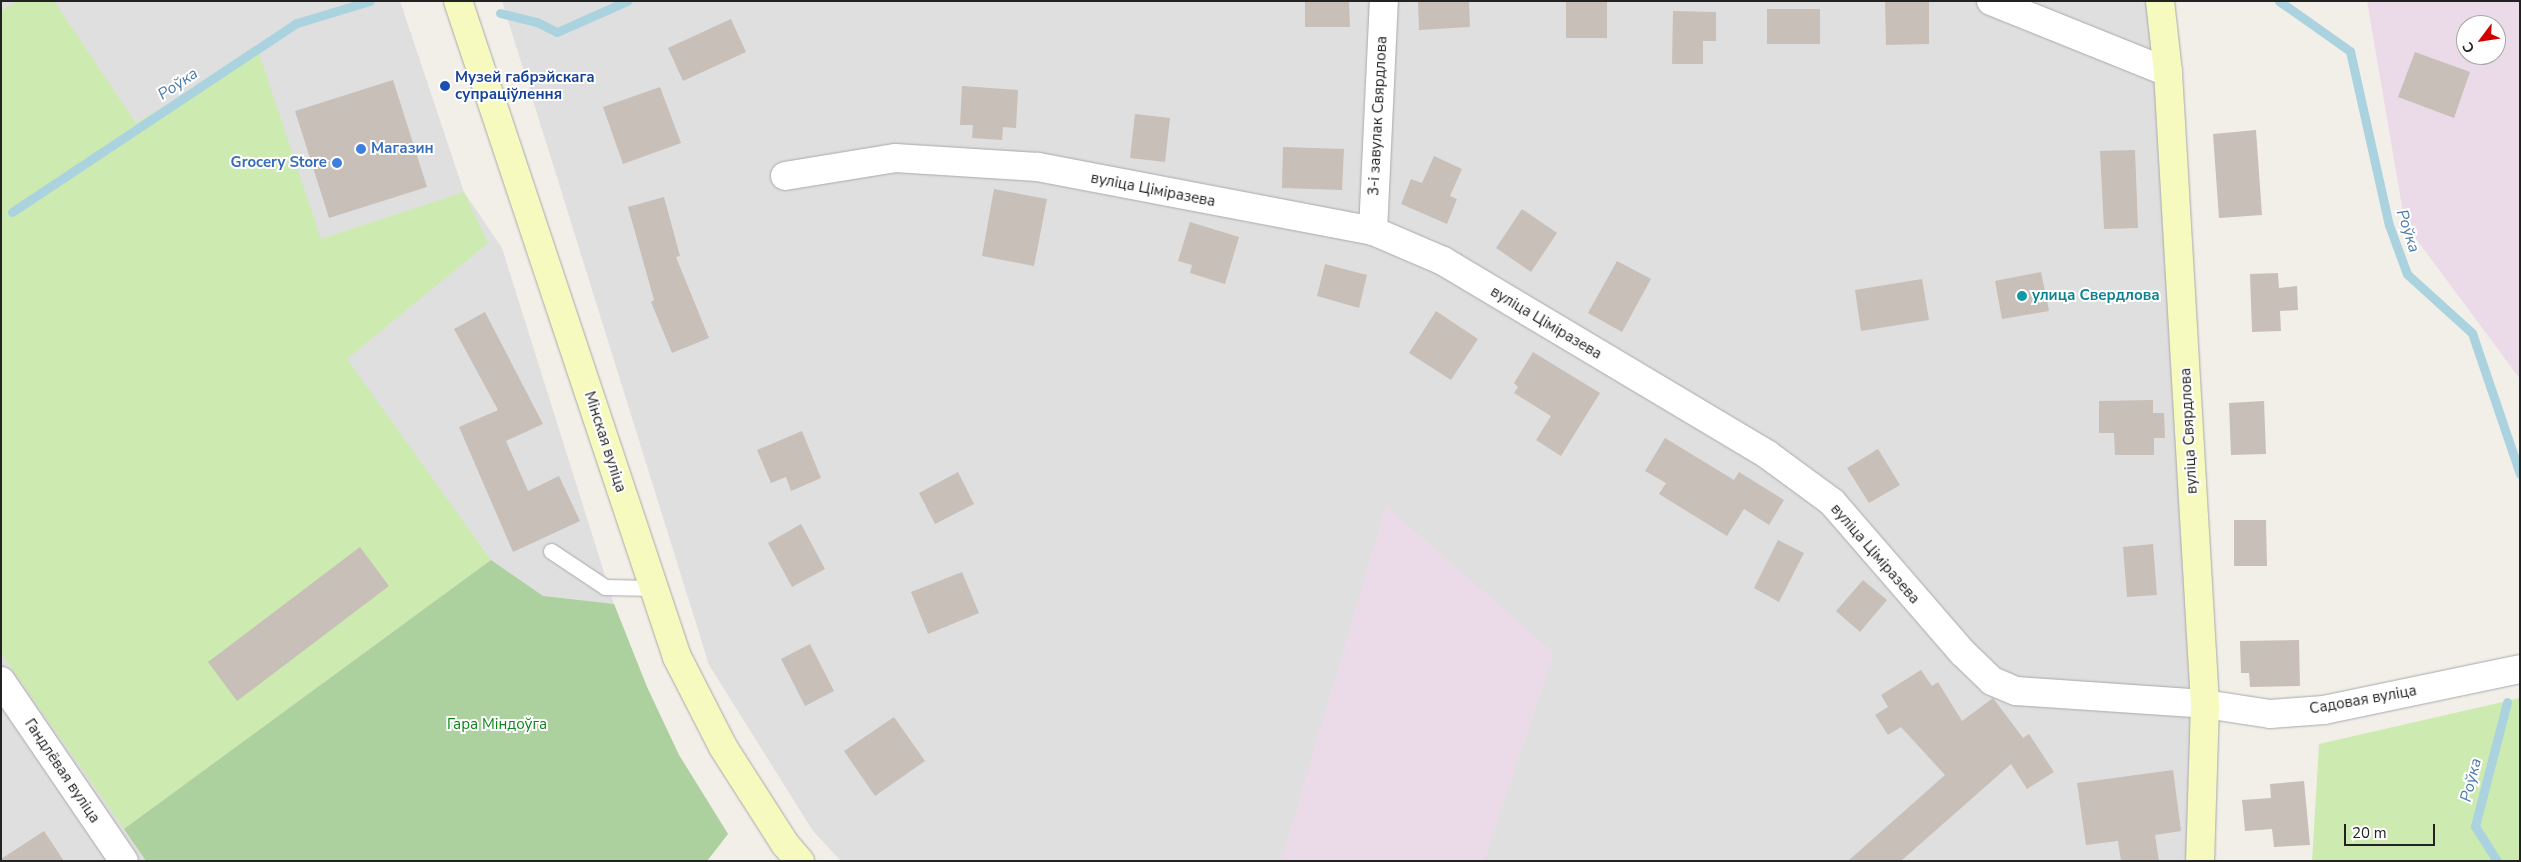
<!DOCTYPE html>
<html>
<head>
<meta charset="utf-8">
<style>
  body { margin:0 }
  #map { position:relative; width:2521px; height:862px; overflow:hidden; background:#f2efe9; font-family:"Nunito Sans",sans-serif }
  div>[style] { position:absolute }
  .residential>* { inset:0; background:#e0dfdf }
  .industrial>* { inset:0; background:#ebdbe8 }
  .grass>* { inset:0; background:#cdebb0 }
  .forest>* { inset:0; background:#add19e }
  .stream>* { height:9px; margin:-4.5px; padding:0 4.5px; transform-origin:4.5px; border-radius:4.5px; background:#aad3df }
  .building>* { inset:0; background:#c7bfb8 }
  .roads { filter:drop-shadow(0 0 1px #a9a9a9) drop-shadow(0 0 1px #a9a9a9) }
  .lane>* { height:15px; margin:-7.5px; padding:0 7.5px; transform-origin:7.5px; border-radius:7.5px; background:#fff }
  .street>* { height:28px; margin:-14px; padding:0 14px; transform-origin:14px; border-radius:14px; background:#fff }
  .secondary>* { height:28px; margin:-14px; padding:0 14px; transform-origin:14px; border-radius:14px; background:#f7fabf }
  .dots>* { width:14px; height:14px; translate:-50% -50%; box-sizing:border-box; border:2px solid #fff; border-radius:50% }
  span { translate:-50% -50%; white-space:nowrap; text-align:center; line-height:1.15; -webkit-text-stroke:4px #fff; paint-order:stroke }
  .transit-label { font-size:15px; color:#164399; font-weight:700 }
  .left { translate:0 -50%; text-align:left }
  .street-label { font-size:15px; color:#222 }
  .shop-label { font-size:15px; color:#366cbe; font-weight:700 }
  .right { translate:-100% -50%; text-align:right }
  .culture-label { font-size:15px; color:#0d838f; font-weight:700 }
  .park-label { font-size:15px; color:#0c8416 }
  .water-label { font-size:16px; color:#4a7aab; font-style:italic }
  .frame { position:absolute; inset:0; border:2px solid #222; pointer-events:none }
  .north { position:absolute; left:2456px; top:15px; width:50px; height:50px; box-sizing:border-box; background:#fff; border:1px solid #a7a7a7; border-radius:50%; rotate:239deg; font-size:14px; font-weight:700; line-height:20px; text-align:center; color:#222 }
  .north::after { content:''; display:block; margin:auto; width:18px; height:22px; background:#d40000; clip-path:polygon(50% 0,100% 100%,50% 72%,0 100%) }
  .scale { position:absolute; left:2344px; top:824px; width:91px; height:22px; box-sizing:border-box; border:2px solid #222; border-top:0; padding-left:6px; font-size:15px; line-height:18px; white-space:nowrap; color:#222; -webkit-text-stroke:4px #fff; paint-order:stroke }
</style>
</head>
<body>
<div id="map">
  <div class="residential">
    <i style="clip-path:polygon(1px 1px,400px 1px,464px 192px,502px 248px,614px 604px,647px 687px,679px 755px,728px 834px,707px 861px,1px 861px)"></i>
    <i style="clip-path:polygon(502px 1px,2160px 1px,2193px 710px,2188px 861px,841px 861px,813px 831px,709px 665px)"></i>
  </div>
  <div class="industrial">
    <i style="clip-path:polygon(evenodd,2367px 1px,2520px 1px,2520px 379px,2405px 224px,2367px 1px,2466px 25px,2496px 25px,2496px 55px,2466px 55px,2466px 25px)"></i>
    <i style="clip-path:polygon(1386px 506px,1554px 653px,1484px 861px,1281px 861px)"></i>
  </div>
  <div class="grass">
    <i style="clip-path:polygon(17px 1px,54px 1px,136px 123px,258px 50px,321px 239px,464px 192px,488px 243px,347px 359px,491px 560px,124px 829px,1px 653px,1px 11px)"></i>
    <i style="clip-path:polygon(2520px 698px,2520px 861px,2312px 861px,2319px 744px)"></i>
  </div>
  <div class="forest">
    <i style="clip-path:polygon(491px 560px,543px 596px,614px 604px,647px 687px,679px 755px,728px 834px,707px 861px,146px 861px,124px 829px)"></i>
  </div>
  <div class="stream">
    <i style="left:2279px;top:1px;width:87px;rotate:35.2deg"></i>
    <i style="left:2350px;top:51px;width:178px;rotate:77.4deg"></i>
    <i style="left:2389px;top:225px;width:52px;rotate:69.8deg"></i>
    <i style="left:2407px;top:274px;width:88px;rotate:42.2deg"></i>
    <i style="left:2472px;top:333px;width:149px;rotate:71.2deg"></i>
    <i style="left:500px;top:13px;width:38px;rotate:14deg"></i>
    <i style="left:537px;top:22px;width:22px;rotate:27deg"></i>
    <i style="left:557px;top:32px;width:77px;rotate:-23.9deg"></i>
    <i style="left:12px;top:212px;width:342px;rotate:-33.6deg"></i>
    <i style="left:297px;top:23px;width:76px;rotate:-16.8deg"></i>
    <i style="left:2497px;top:861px;width:41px;rotate:-122.2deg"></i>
    <i style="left:2475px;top:826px;width:128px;rotate:-75.5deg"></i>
  </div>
  <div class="building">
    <i style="clip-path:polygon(1349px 1px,1350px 27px,1305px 27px,1305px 2px)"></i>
    <i style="clip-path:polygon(1418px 1px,1469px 1px,1470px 27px,1419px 30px)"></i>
    <i style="clip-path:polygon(1566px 1px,1607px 1px,1607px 38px,1566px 38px)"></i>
    <i style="clip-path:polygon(1885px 1px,1929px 1px,1929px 44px,1886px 45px)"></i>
    <i style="clip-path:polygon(1767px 9px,1820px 9px,1820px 44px,1767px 44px)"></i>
    <i style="clip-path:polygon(1673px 11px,1716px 12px,1716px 41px,1703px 41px,1703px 64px,1672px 64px)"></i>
    <i style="clip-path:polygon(731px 19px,746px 52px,683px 81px,668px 48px)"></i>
    <i style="clip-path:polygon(2415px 52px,2470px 72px,2454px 118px,2398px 97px)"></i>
    <i style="clip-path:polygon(393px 80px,427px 187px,329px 218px,295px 111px)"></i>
    <i style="clip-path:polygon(962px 86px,1018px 90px,1016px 128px,1003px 127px,1002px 140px,972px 138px,973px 125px,960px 125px)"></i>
    <i style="clip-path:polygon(660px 87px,681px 143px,623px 164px,603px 107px)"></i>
    <i style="clip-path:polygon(1135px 114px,1170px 118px,1165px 162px,1130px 158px)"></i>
    <i style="clip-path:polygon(2256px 130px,2262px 215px,2219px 218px,2213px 134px)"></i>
    <i style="clip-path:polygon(1283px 147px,1344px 149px,1342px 190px,1282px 188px)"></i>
    <i style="clip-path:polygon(2135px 150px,2138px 228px,2104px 229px,2100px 151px)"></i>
    <i style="clip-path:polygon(1434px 156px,1462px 169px,1450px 196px,1457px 199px,1447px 224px,1401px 204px,1411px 179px,1422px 183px)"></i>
    <i style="clip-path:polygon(994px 189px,1047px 199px,1034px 266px,982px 256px)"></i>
    <i style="clip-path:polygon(664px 197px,680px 256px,676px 257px,709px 338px,672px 353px,651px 302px,654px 300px,628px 207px)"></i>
    <i style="clip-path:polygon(1522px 209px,1557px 233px,1531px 272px,1496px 248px)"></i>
    <i style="clip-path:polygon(1190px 222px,1239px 237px,1225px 284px,1190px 273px,1192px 265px,1178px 261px)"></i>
    <i style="clip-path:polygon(1617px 261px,1651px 279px,1622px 332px,1588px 313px)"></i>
    <i style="clip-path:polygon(1325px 264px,1367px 275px,1359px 308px,1317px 296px)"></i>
    <i style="clip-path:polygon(2041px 272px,2049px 311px,2002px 319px,1995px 281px)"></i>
    <i style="clip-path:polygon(2278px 273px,2279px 288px,2297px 286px,2298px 310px,2280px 311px,2281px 331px,2252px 332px,2250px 274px)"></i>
    <i style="clip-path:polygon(1922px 279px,1929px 320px,1861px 331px,1855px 290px)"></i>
    <i style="clip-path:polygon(1436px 311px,1478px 339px,1451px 380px,1409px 353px)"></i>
    <i style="clip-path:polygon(485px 312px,543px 424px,506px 441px,528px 491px,559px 476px,580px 521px,513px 552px,459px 427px,498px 410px,454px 329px)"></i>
    <i style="clip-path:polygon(1533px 352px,1600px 393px,1561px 456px,1536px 440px,1551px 416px,1514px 393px,1518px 387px,1514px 383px)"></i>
    <i style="clip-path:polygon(2153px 400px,2153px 413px,2164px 413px,2165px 438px,2154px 438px,2154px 455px,2115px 455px,2114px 433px,2099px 433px,2099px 401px)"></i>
    <i style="clip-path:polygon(2264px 401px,2266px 454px,2231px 455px,2229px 403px)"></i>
    <i style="clip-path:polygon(802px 431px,821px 478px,791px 491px,786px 477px,771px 483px,757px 450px)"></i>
    <i style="clip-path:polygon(1665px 438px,1734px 480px,1739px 472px,1784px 500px,1769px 525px,1744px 509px,1727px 536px,1659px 494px,1666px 483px,1645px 471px)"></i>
    <i style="clip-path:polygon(1878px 449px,1900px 485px,1869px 503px,1847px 468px)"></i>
    <i style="clip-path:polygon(958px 472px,974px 504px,935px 524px,919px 493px)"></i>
    <i style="clip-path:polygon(2234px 520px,2266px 520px,2267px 566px,2234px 566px)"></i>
    <i style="clip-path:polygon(801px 524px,825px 569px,792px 587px,768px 543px)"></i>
    <i style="clip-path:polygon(1778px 540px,1804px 553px,1779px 602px,1754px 588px)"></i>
    <i style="clip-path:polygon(2153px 544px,2157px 595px,2127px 597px,2123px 547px)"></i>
    <i style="clip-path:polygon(360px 547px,389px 586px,237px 701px,208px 662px)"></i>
    <i style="clip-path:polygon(962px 572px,979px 613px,928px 634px,911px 592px)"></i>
    <i style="clip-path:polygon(1863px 580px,1887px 600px,1860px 632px,1836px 611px)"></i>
    <i style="clip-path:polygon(2299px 640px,2300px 686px,2250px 687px,2249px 673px,2241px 673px,2240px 641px)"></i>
    <i style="clip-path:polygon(810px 644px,834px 691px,805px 706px,781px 659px)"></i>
    <i style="clip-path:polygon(1921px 670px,1932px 686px,1938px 682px,1962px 721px,1993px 698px,2023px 738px,2029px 734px,2054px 772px,2027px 789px,2011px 764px,1901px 861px,1848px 861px,1945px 775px,1901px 727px,1888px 735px,1875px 715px,1888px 707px,1881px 695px)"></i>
    <i style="clip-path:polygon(894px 717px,925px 761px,875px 796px,844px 751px)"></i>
    <i style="clip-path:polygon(2173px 770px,2181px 831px,2155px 835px,2159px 861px,2121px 861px,2118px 841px,2086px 845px,2077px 783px)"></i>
    <i style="clip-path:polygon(2304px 781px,2310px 845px,2274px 847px,2272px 829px,2245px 831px,2242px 800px,2271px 798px,2270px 784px)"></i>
    <i style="clip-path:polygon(44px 831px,64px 861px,1px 861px,1px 859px)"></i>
  </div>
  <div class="roads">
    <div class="lane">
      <i style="left:551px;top:551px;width:65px;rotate:33.7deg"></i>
      <i style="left:605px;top:587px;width:48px;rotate:1.2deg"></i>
    </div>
    <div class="street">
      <i style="left:1991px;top:1px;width:191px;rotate:21.9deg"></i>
      <i style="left:785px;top:176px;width:111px;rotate:-9.3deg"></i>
      <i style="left:895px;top:158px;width:143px;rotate:3.6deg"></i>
      <i style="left:1038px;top:167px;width:341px;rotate:10.8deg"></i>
      <i style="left:1373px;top:231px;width:76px;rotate:23.2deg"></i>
      <i style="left:1443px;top:261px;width:378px;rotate:30.8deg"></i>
      <i style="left:1768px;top:455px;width:79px;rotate:36.3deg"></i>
      <i style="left:1832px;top:502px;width:200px;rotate:49.1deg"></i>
      <i style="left:1963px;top:653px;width:40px;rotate:44deg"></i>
      <i style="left:1992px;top:681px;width:26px;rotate:23deg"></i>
      <i style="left:2016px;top:691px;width:189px;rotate:3.9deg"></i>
      <i style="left:2205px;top:704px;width:66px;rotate:8.7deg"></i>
      <i style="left:2270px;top:714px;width:54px;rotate:-4.2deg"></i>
      <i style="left:2324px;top:710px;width:200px;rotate:-11.8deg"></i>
      <i style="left:1373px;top:231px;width:230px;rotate:-87.3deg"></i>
      <i style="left:1px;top:681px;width:218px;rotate:55.7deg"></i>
    </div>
    <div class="secondary">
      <i style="left:458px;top:1px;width:692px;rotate:71.54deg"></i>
      <i style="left:677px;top:657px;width:101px;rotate:62.9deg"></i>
      <i style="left:723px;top:747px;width:115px;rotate:57.4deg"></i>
      <i style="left:785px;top:844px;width:23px;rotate:49deg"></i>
      <i style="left:2160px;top:1px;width:71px;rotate:83.6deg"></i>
      <i style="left:2168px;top:72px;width:633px;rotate:86.65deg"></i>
      <i style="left:2205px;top:704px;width:157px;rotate:91.8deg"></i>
    </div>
  </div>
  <div class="dots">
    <i style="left:445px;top:86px;background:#1a4fb4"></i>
    <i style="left:361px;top:149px;background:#3f7fe0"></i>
    <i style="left:337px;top:163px;background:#3f7fe0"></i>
    <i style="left:2022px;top:296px;background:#0f9aa8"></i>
  </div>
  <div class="transit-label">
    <span class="left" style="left:455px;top:86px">Музей габрэйскага<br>супраціўлення</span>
  </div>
  <div class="street-label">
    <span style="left:1378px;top:116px;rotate:-87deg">3-і завулак Свярдлова</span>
    <span style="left:1153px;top:190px;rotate:11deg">вуліца Ціміразева</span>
    <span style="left:1546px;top:323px;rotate:31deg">вуліца Ціміразева</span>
    <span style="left:2189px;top:431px;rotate:-93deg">вуліца Свярдлова</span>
    <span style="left:605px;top:442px;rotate:72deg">Мінская вуліца</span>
    <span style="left:1875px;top:554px;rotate:49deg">вуліца Ціміразева</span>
    <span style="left:2363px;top:700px;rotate:-10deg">Садовая вуліца</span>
    <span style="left:62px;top:771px;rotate:56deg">Гандлёвая вуліца</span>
  </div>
  <div class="shop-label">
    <span class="left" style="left:371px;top:149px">Магазин</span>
    <span class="right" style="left:327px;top:163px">Grocery Store</span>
  </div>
  <div class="culture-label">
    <span class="left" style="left:2032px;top:296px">улица Свердлова</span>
  </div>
  <div class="park-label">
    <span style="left:497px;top:725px">Гара Міндоўга</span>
  </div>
  <div class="water-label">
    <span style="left:178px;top:84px;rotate:-34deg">Роўка</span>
    <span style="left:2408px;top:231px;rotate:72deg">Роўка</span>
    <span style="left:2471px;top:780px;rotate:-76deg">Роўка</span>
  </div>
  <div class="frame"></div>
  <div class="north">С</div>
  <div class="scale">20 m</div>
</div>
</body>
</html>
